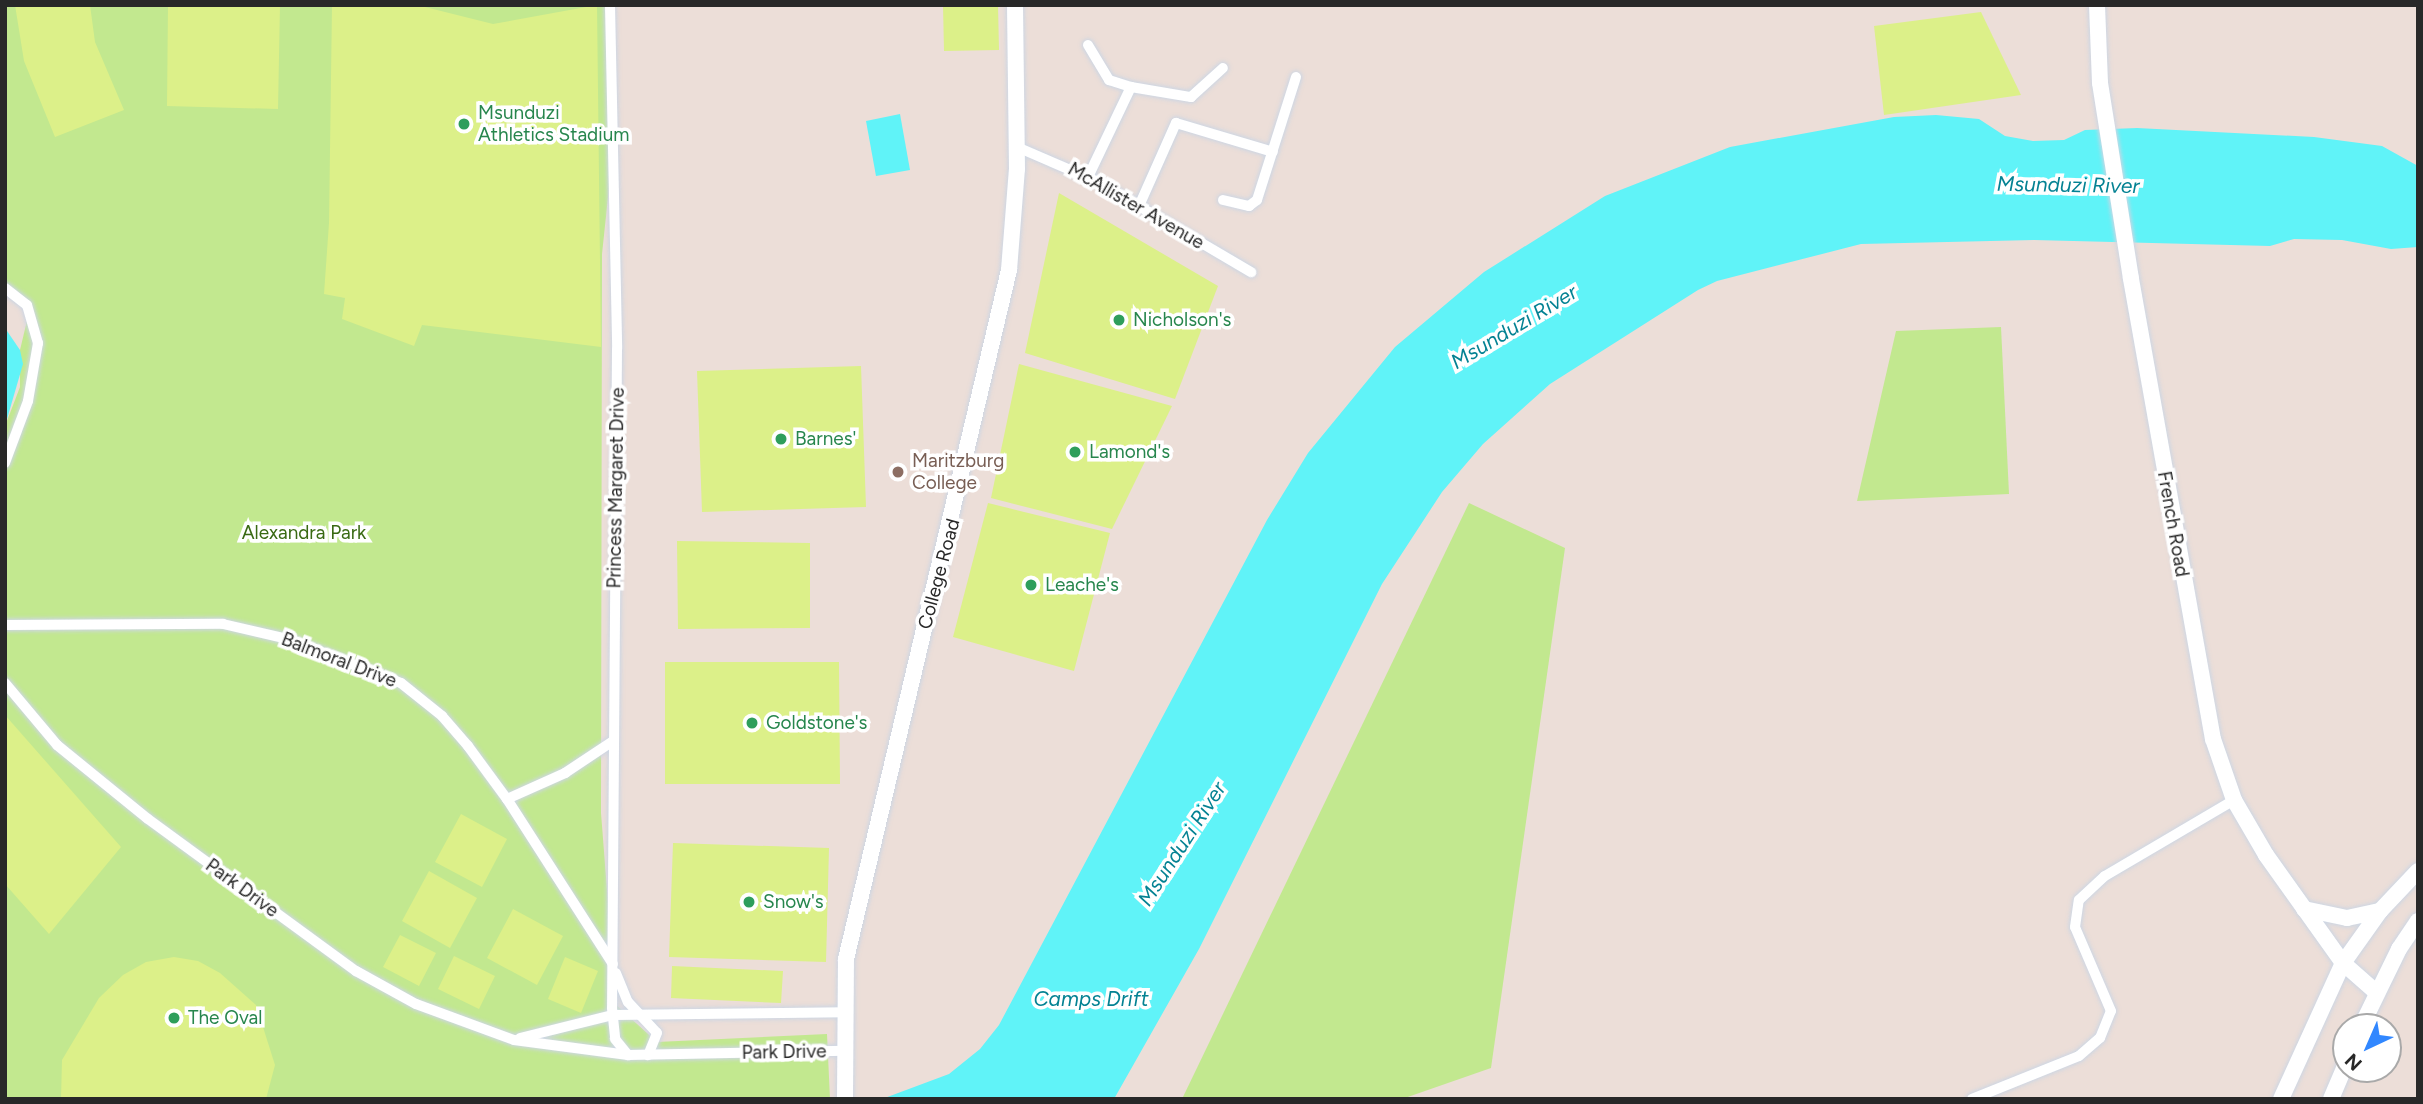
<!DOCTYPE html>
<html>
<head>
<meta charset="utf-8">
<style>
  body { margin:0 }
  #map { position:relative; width:2423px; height:1104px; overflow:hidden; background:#ecded8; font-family:Figtree,sans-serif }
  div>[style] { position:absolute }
  .green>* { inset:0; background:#c2e88f }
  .pitch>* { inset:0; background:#dcf089 }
  .water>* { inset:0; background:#60f3f8 }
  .roads { filter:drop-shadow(0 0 2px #cdd6e3) drop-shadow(0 0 2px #cdd6e3) }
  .street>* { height:10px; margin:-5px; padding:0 5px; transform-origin:5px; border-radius:5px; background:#fff }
  .secondary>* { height:16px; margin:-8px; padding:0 8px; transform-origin:8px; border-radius:8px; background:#fff }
  .dots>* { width:19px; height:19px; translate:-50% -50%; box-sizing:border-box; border:4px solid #fff; border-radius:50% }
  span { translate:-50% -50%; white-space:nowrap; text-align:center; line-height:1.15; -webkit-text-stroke:7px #fff; paint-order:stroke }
  .leisure-label { font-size:19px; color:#27864d }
  .left { translate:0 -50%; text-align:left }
  .street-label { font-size:19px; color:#282828 }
  .education-label { font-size:19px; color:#785e54 }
  .park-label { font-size:19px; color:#396913 }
  .water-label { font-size:21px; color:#048293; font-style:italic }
  .frame { position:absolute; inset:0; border:7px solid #282828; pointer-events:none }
  .north { position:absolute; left:2332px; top:1013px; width:70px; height:70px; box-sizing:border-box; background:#fff; border:2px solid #a9a9a9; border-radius:50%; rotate:224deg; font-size:19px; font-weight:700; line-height:28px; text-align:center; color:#282828 }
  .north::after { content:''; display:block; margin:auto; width:24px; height:32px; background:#3187ff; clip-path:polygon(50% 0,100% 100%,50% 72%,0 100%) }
</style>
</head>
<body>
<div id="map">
  <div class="green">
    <i style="clip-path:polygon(5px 5px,605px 5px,616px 122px,602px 254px,601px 813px,616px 1005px,657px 1042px,827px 1034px,830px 1099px,5px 1099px,5px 426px,20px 387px,20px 350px,31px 304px,5px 283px)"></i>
    <i style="clip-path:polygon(2001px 327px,2009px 494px,1857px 501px,1896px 331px)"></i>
    <i style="clip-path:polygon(1469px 503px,1565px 548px,1491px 1068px,1402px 1099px,1182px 1099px)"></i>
  </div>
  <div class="pitch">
    <i style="clip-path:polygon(15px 5px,90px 5px,95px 42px,124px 110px,55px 137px,24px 61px)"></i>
    <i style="clip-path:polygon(168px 5px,280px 5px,278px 109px,167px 106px)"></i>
    <i style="clip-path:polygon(332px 5px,417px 5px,493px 24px,597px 5px,601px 347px,422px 325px,414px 346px,342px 319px,345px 298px,324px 294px,329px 223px)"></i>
    <i style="clip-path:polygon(943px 5px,998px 5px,999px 50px,944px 51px)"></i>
    <i style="clip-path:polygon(1981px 12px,2021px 95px,1884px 115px,1874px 26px)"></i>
    <i style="clip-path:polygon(1059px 193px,1218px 286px,1175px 399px,1025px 353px)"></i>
    <i style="clip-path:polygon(1019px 364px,1172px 406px,1112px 529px,991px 498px)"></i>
    <i style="clip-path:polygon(861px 366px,866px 507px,702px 512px,697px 371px)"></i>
    <i style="clip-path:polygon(988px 503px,1110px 533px,1074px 671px,953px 637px)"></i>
    <i style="clip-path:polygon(677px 541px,810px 543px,810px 628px,678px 629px)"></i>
    <i style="clip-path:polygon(665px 662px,839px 662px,840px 784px,665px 784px)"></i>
    <i style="clip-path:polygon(5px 715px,121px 847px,49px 934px,5px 884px)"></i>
    <i style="clip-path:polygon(461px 814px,507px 839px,482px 887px,435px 862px)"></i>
    <i style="clip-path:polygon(673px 843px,829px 848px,826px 962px,669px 957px)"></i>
    <i style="clip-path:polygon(429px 871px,477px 898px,450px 948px,402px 921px)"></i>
    <i style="clip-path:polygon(513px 909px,563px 936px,537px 985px,487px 958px)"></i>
    <i style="clip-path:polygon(400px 935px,436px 953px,419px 986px,383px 967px)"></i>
    <i style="clip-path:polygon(454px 956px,495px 976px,479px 1009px,438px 989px)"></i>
    <i style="clip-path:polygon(174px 957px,198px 961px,220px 973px,256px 1005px,275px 1065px,266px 1099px,61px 1099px,62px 1060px,99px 998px,123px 975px,146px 962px)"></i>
    <i style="clip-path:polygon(565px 957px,598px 971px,581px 1013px,548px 999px)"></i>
    <i style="clip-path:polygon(672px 966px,783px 971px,781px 1003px,671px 998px)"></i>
  </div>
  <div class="water">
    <i style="clip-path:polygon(900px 114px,910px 170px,876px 176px,866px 121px)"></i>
    <i style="clip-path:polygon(1936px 115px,1979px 119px,2005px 136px,2033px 141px,2064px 140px,2085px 130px,2137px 128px,2314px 137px,2382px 146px,2418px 166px,2418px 247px,2391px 249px,2342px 240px,2294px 239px,2270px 246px,2034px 240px,1861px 244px,1717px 281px,1698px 290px,1550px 384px,1483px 444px,1442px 492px,1382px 584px,1199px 949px,1114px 1099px,882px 1099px,949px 1074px,980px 1049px,999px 1025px,1267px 520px,1308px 453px,1395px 347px,1484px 272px,1605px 196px,1730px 147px,1894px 117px)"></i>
    <i style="clip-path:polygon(5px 328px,20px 350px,23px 364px,5px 426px)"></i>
  </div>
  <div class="roads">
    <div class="street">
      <i style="left:610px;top:5px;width:344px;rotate:88.8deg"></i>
      <i style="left:617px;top:349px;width:659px;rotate:90.43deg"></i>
      <i style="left:612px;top:1008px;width:31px;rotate:84deg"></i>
      <i style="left:615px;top:1039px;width:21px;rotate:51deg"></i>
      <i style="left:1088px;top:45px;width:41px;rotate:59deg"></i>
      <i style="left:1109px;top:80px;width:23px;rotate:18deg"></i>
      <i style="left:1017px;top:147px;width:88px;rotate:23.4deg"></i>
      <i style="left:1098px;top:182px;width:178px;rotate:30.5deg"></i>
      <i style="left:1088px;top:177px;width:100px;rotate:-64.5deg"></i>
      <i style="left:1131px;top:87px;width:61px;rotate:9.5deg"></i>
      <i style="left:1191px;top:97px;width:43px;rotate:-42.2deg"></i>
      <i style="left:1223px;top:200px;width:27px;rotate:13deg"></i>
      <i style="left:1249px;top:206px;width:10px;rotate:-37deg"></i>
      <i style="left:1257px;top:200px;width:129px;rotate:-72.4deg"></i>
      <i style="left:1139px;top:206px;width:91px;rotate:-66deg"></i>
      <i style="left:1176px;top:123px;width:101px;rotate:16.6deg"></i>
      <i style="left:5px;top:288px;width:28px;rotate:38deg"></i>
      <i style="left:27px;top:305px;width:40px;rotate:74deg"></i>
      <i style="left:38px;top:343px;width:59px;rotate:99.8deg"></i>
      <i style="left:28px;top:401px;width:66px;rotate:110.4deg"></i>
      <i style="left:5px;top:625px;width:218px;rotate:-0.3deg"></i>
      <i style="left:223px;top:624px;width:67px;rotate:13deg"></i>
      <i style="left:288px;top:639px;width:121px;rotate:21.3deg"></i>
      <i style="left:401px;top:683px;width:53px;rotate:38.8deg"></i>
      <i style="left:442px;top:716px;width:40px;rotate:49deg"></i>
      <i style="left:468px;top:746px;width:66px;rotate:53.7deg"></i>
      <i style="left:507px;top:799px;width:196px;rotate:57.3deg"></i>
      <i style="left:5px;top:683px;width:81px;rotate:50deg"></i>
      <i style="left:57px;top:745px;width:117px;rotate:39.1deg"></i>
      <i style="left:148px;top:819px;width:258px;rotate:36.2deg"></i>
      <i style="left:356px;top:971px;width:68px;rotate:28.8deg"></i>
      <i style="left:416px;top:1004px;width:104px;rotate:20.2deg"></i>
      <i style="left:514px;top:1040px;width:115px;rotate:7.5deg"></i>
      <i style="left:628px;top:1055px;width:217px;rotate:-1.1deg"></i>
      <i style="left:507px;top:799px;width:64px;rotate:-24.1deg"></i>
      <i style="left:565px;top:773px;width:58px;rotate:-33.7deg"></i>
      <i style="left:616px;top:973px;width:31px;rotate:68deg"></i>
      <i style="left:628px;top:1002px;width:42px;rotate:46.9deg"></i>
      <i style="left:657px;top:1033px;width:24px;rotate:112deg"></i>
      <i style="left:520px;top:1038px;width:96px;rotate:-13.9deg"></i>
      <i style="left:613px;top:1015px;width:232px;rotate:-0.7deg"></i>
      <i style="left:1972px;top:1099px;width:115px;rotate:-21.9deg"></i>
      <i style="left:2079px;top:1056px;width:28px;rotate:-41deg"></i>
      <i style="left:2100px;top:1038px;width:29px;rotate:-68deg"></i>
      <i style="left:2111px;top:1011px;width:91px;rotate:-113.2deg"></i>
      <i style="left:2075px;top:927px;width:27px;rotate:-82deg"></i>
      <i style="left:2079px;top:900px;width:35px;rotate:-43deg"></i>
      <i style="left:2105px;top:876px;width:150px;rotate:-30.5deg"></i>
    </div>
    <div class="secondary">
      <i style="left:2097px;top:5px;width:78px;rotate:87.8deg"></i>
      <i style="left:2100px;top:83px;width:198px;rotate:81deg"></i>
      <i style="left:2131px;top:279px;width:467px;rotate:79.9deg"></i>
      <i style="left:2213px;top:739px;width:65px;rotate:71deg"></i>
      <i style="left:2234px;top:800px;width:64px;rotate:59.8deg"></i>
      <i style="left:2266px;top:855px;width:133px;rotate:54.5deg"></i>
      <i style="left:2343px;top:963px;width:45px;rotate:41.4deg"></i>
      <i style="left:2304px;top:909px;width:44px;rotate:11.8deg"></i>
      <i style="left:2347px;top:918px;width:34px;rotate:-12deg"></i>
      <i style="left:2361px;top:1027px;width:87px;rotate:-64deg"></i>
      <i style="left:2399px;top:949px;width:34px;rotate:-56deg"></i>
      <i style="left:845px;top:1099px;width:140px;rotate:-89.6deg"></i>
      <i style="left:846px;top:959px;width:708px;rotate:-76.69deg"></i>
      <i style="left:1009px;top:270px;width:101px;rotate:-85.5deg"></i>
      <i style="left:1017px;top:169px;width:164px;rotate:-90.7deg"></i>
      <i style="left:2281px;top:1099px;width:149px;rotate:-65.5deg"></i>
      <i style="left:2343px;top:963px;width:64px;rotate:-54.6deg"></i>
      <i style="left:2380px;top:911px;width:55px;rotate:-46.5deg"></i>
      <i style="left:2331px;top:1099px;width:39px;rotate:-67deg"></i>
    </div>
  </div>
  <div class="dots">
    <i style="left:464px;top:124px;background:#2e9e5b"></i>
    <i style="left:1119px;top:320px;background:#2e9e5b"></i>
    <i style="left:781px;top:439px;background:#2e9e5b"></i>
    <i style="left:1075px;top:452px;background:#2e9e5b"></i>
    <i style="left:898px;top:472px;background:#8d6e63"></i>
    <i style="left:1031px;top:585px;background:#2e9e5b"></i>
    <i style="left:752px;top:723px;background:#2e9e5b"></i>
    <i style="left:749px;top:902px;background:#2e9e5b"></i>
    <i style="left:174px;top:1018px;background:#2e9e5b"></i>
  </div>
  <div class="leisure-label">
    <span class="left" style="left:478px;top:124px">Msunduzi<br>Athletics Stadium</span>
    <span class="left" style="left:1133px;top:320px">Nicholson's</span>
    <span class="left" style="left:795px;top:439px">Barnes'</span>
    <span class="left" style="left:1089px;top:452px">Lamond's</span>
    <span class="left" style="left:1045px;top:585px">Leache's</span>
    <span class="left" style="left:766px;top:723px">Goldstone's</span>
    <span class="left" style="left:763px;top:902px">Snow's</span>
    <span class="left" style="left:188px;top:1018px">The Oval</span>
  </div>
  <div class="street-label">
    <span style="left:1136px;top:206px;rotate:30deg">McAllister Avenue</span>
    <span style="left:616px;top:488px;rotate:-89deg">Princess Margaret Drive</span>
    <span style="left:2173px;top:524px;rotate:80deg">French Road</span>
    <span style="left:939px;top:574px;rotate:-75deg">College Road</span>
    <span style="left:339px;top:660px;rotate:21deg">Balmoral Drive</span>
    <span style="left:242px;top:888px;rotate:36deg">Park Drive</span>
    <span style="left:784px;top:1052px;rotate:-1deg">Park Drive</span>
  </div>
  <div class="education-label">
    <span class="left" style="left:912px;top:472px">Maritzburg<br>College</span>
  </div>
  <div class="park-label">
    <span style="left:304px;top:533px">Alexandra Park</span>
  </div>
  <div class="water-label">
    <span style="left:2068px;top:185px;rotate:1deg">Msunduzi River</span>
    <span style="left:1514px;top:327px;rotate:-31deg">Msunduzi River</span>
    <span style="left:1182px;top:844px;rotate:-57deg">Msunduzi River</span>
    <span style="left:1091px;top:999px">Camps Drift</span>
  </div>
  <div class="frame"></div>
  <div class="north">N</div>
</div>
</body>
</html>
